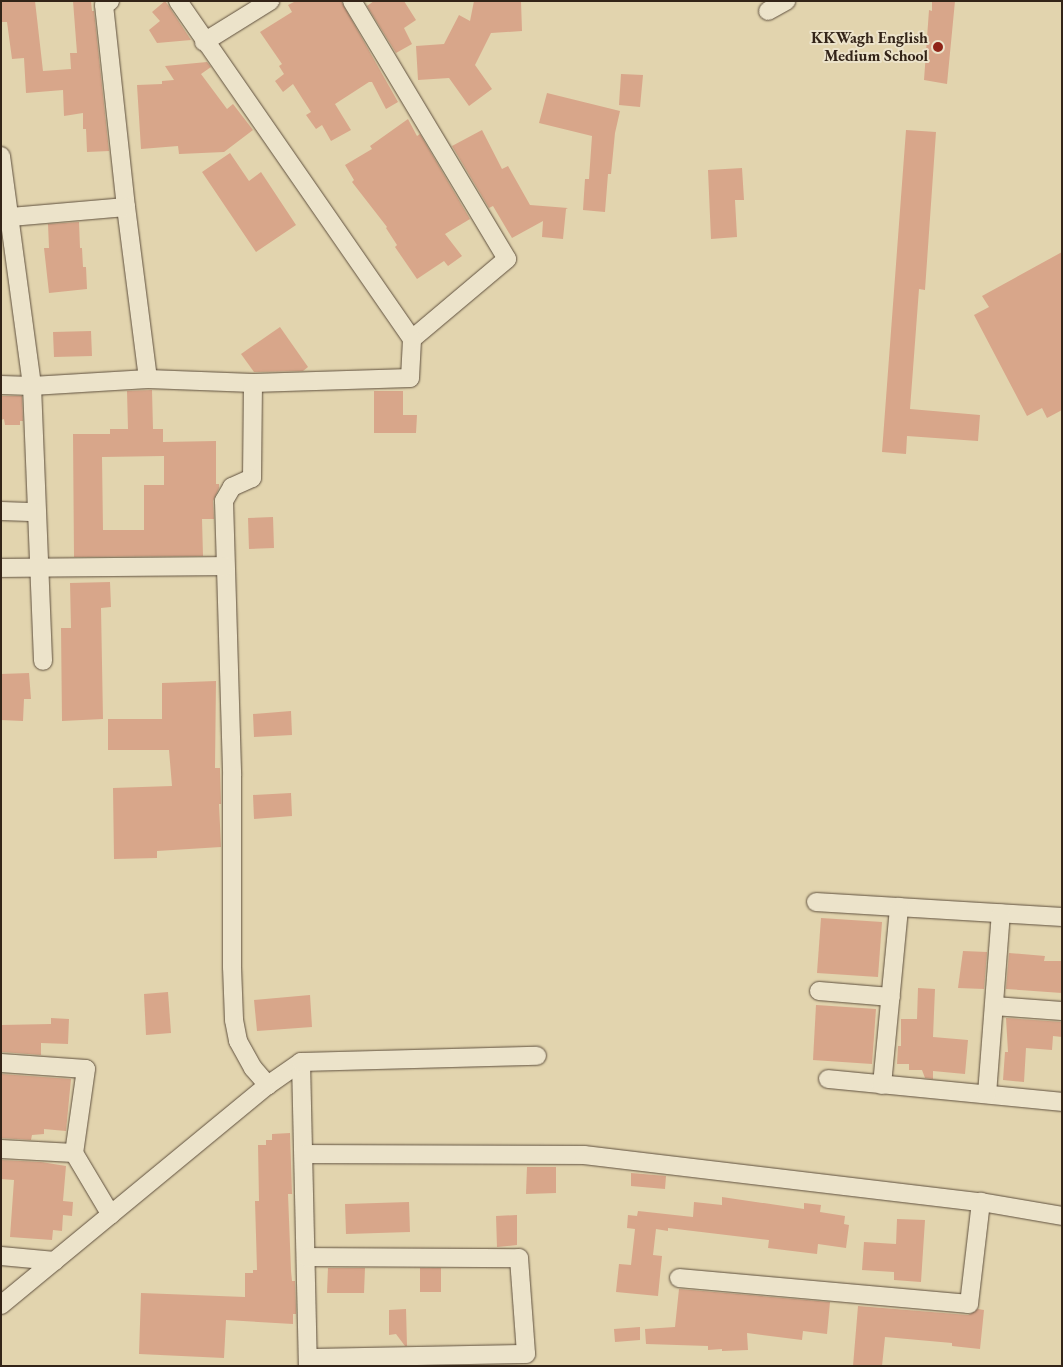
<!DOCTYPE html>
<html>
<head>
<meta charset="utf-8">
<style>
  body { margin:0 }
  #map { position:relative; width:1063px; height:1367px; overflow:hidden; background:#e2d4ae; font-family:"EB Garamond",serif }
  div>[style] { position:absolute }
  .building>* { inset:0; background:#d8a68a }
  .roads { filter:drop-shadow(0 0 1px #5f503e) drop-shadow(0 0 1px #5f503e) }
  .street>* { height:18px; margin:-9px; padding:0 9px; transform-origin:9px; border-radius:9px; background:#ece3ca }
  .dots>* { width:14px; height:14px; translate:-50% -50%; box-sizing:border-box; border:2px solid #ece3ca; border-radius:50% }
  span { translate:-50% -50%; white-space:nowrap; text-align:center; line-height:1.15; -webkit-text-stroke:4px #ece3ca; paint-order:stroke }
  .poi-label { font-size:16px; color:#332418; font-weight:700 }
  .right { translate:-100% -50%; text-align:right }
  .frame { position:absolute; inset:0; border:2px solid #332418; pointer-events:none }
</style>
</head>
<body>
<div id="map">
  <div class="building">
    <i style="clip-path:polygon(1px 1px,35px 1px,43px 71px,71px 69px,70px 53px,77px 53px,73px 1px,91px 1px,92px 11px,94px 11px,109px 151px,87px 152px,86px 129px,83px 129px,83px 113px,64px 116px,63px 90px,26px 93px,24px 58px,12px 59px,7px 22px,1px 22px)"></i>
    <i style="clip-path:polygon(165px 1px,168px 5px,191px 40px,157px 43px,149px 30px,160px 21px,152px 12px)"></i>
    <i style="clip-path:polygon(296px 1px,341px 1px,398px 102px,386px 109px,372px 82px,369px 82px,335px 104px,351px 130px,331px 141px,322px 125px,316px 129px,306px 115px,311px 112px,293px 84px,283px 92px,275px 81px,284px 74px,279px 66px,282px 64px,260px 32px,292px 12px,288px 5px)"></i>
    <i style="clip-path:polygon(374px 1px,404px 1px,416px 20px,404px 28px,412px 44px,396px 53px,367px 6px)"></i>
    <i style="clip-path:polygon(474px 1px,521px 1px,522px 31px,491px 33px,475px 65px,492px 89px,469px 106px,449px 78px,418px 80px,416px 46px,444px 44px,459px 15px,470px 21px)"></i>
    <i style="clip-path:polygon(932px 1px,955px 1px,947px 84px,924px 80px,929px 10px,932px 11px)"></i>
    <i style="clip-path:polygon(207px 62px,211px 67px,201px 74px,227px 109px,233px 104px,253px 130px,224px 152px,179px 154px,178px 146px,141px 149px,137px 85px,162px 84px,162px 81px,174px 80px,165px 66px)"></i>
    <i style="clip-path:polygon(621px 74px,643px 75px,640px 107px,619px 105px)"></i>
    <i style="clip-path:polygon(547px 93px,620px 111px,615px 133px,611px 174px,608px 174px,605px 212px,583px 210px,585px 179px,589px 179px,592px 136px,539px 123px)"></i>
    <i style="clip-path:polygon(408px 119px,417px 136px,420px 134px,470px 219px,445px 234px,462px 256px,448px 266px,444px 261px,417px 279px,395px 247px,397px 245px,386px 228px,387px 227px,352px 182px,354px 180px,345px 165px,372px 149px,370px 146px)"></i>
    <i style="clip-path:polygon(482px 130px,502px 169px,508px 166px,530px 205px,568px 208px,566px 209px,563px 239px,542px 237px,543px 221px,512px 238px,493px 206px,489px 208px,452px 146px)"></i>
    <i style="clip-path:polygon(906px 130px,936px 132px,925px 290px,919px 289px,910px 409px,980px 415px,978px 441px,907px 436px,906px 454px,882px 452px)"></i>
    <i style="clip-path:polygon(230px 153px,249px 181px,261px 172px,296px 225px,256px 252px,202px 172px)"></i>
    <i style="clip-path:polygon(742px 168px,744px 200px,735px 200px,737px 237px,711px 239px,708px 170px)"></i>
    <i style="clip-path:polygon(79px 222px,80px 248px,82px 248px,83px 267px,86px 267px,87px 289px,49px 293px,44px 248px,49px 248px,48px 224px)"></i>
    <i style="clip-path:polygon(1062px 252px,1062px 410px,1047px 418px,1042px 408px,1027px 416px,974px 315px,989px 307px,982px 296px)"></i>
    <i style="clip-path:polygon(280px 327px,308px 367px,303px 371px,254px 372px,241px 354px)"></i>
    <i style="clip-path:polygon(91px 331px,92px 356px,54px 357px,53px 332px)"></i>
    <i style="clip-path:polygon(evenodd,152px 390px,153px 429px,163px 429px,163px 442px,216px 441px,216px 484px,219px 484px,219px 488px,213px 501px,214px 519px,202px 519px,203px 556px,74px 557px,73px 434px,110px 434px,110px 429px,128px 429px,127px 391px,152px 390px,164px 456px,164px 485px,144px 485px,144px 530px,103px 530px,102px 457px,164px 456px)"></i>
    <i style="clip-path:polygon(374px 391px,403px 391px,403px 415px,417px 415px,416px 433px,374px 433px)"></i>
    <i style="clip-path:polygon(1px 396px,22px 396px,23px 421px,20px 421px,20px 425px,5px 425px,4px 419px,1px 420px)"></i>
    <i style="clip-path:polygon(273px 517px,274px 548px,249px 549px,248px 518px)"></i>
    <i style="clip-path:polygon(110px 582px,111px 607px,101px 608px,103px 719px,62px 721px,61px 628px,71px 628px,70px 583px)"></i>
    <i style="clip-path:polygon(29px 673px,31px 699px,24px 699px,23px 721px,1px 720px,1px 674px)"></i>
    <i style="clip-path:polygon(216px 681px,215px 768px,220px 768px,221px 804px,219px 804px,221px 847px,157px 851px,157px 858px,114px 859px,113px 788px,172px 786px,169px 750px,108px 750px,108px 719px,162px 719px,162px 683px)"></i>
    <i style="clip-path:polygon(291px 711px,292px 735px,254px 737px,253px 714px)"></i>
    <i style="clip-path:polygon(291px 793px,292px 816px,254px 819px,253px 795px)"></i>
    <i style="clip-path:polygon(821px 918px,882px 922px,878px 977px,817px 973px)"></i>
    <i style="clip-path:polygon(963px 951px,987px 952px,984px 989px,958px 988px)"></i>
    <i style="clip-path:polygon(1009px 953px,1045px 956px,1044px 961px,1062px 961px,1062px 993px,1006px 989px)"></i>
    <i style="clip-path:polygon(918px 988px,935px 989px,933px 1037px,968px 1040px,965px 1074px,933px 1071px,933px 1079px,925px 1078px,922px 1070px,909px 1070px,909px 1064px,897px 1064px,898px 1046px,901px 1046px,901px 1019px,917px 1019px)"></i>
    <i style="clip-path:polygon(168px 992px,171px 1033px,146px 1035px,144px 994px)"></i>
    <i style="clip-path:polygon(310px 995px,312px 1027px,257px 1031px,254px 1000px)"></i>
    <i style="clip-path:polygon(816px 1005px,876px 1009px,872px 1064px,813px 1060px)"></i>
    <i style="clip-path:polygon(51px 1018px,69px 1019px,68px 1044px,41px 1043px,41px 1055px,2px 1052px,1px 1025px,51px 1024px)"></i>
    <i style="clip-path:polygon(1006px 1018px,1062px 1022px,1062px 1037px,1053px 1036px,1052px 1050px,1026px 1048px,1024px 1082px,1003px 1080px,1005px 1052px,1008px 1052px)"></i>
    <i style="clip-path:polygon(1px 1074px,71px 1079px,66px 1131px,44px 1129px,44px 1134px,32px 1135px,31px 1140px,1px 1138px)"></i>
    <i style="clip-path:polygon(290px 1133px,292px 1194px,288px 1194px,291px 1271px,292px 1281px,295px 1281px,296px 1309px,296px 1314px,293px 1314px,293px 1324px,226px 1320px,224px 1358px,139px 1354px,141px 1293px,245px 1297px,245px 1273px,253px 1273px,253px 1270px,257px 1270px,255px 1201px,259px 1201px,258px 1145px,266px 1145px,266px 1140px,272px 1140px,272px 1134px)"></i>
    <i style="clip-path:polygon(1px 1160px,41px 1162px,66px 1166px,63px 1201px,73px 1202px,72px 1216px,63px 1215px,62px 1231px,53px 1230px,52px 1240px,10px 1237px,14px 1180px,1px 1179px)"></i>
    <i style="clip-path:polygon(527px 1167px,556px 1167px,556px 1193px,526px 1194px)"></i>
    <i style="clip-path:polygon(631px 1173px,666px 1176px,665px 1189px,631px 1186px)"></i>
    <i style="clip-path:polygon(722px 1197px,804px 1209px,804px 1203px,821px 1205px,820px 1212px,845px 1216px,844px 1224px,849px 1225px,846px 1248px,818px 1244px,817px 1254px,768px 1248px,769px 1240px,668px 1228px,668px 1231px,656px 1229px,653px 1255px,662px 1256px,658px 1296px,616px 1292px,619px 1264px,631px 1265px,635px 1229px,627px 1228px,628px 1215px,637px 1216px,638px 1211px,693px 1217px,694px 1202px,722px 1205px)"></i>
    <i style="clip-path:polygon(409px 1202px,410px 1232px,346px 1234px,345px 1204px)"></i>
    <i style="clip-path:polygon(517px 1215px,517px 1245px,497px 1247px,496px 1216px)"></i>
    <i style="clip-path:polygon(897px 1219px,925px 1220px,921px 1282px,894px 1280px,894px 1272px,862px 1270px,864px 1242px,896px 1244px)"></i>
    <i style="clip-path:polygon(328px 1268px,365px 1268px,364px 1293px,327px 1293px)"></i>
    <i style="clip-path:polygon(420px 1268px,441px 1268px,441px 1292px,420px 1292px)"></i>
    <i style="clip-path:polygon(679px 1289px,830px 1302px,827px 1334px,803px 1331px,802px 1340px,747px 1333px,748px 1350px,722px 1351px,722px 1349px,708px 1350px,708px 1346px,646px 1344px,645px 1329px,675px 1327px)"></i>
    <i style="clip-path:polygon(858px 1306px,968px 1315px,978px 1309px,984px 1310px,980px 1349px,952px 1346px,952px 1343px,885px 1337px,882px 1366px,853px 1366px)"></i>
    <i style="clip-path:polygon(406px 1309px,407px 1346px,405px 1346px,396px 1334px,389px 1335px,389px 1310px)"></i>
    <i style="clip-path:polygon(640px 1327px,640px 1340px,615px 1342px,614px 1329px)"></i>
  </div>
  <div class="roads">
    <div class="street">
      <i style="left:110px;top:1px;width:7px;rotate:146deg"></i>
      <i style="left:104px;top:5px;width:203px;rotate:83.8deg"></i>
      <i style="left:126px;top:207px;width:173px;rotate:82.7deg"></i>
      <i style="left:352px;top:1px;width:301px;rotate:59deg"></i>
      <i style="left:507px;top:259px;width:124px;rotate:139.9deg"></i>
      <i style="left:768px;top:11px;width:21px;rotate:-29deg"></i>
      <i style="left:204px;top:42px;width:78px;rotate:-31.8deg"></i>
      <i style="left:1px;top:156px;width:232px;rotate:82.3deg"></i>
      <i style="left:32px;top:386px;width:116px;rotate:-3.5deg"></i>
      <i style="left:148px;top:379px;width:105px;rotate:2.2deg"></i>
      <i style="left:253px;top:383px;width:157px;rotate:-1.8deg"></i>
      <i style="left:410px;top:378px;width:39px;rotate:-87deg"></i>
      <i style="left:412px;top:339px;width:411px;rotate:-124.7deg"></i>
      <i style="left:11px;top:217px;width:115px;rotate:-5deg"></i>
      <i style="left:253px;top:383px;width:95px;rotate:90.6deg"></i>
      <i style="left:252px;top:478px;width:22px;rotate:156deg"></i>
      <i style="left:232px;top:487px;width:16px;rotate:120deg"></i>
      <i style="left:224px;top:501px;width:275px;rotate:88.3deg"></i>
      <i style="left:232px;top:776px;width:191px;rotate:90deg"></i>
      <i style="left:232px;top:967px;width:53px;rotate:87.8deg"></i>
      <i style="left:234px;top:1020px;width:21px;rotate:79deg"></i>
      <i style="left:238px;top:1041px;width:31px;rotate:61deg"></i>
      <i style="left:253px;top:1068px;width:23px;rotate:49deg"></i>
      <i style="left:1px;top:385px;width:31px;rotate:2deg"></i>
      <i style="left:32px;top:386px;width:275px;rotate:87.7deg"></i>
      <i style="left:1px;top:511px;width:36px;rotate:2deg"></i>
      <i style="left:1px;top:568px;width:224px;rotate:-0.5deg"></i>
      <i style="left:816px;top:902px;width:246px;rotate:3.5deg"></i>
      <i style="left:819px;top:991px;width:72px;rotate:4.8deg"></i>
      <i style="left:994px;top:1006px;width:68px;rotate:4.2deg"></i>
      <i style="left:301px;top:1062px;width:304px;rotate:88.7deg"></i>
      <i style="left:1px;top:1063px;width:85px;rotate:4deg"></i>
      <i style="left:86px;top:1069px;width:85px;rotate:98.1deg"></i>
      <i style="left:74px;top:1153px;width:72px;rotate:59.2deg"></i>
      <i style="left:828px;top:1079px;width:235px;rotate:5.6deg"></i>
      <i style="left:882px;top:1085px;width:179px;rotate:-84.5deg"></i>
      <i style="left:987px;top:1094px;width:181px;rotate:-85.6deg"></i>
      <i style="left:1px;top:1149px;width:73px;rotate:3.1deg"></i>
      <i style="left:304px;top:1154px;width:280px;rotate:0.2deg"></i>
      <i style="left:584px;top:1155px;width:400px;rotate:6.8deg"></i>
      <i style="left:981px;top:1202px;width:82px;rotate:9.8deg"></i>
      <i style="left:1px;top:1256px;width:54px;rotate:5.3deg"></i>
      <i style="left:306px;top:1257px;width:213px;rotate:0.3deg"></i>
      <i style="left:519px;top:1258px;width:96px;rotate:85.8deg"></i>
      <i style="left:526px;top:1354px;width:218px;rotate:178.9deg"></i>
      <i style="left:679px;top:1278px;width:291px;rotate:5.1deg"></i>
      <i style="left:969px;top:1304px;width:103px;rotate:-83.3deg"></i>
      <i style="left:1px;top:1305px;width:346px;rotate:-39.5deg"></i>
      <i style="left:268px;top:1085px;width:40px;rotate:-34.9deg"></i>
      <i style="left:301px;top:1062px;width:236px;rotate:-1.5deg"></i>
    </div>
  </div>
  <div class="dots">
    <i style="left:938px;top:47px;background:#8f2418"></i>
  </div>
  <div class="poi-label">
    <span class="right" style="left:928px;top:47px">KKWagh English<br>Medium School</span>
  </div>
  <div class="frame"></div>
</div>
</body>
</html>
